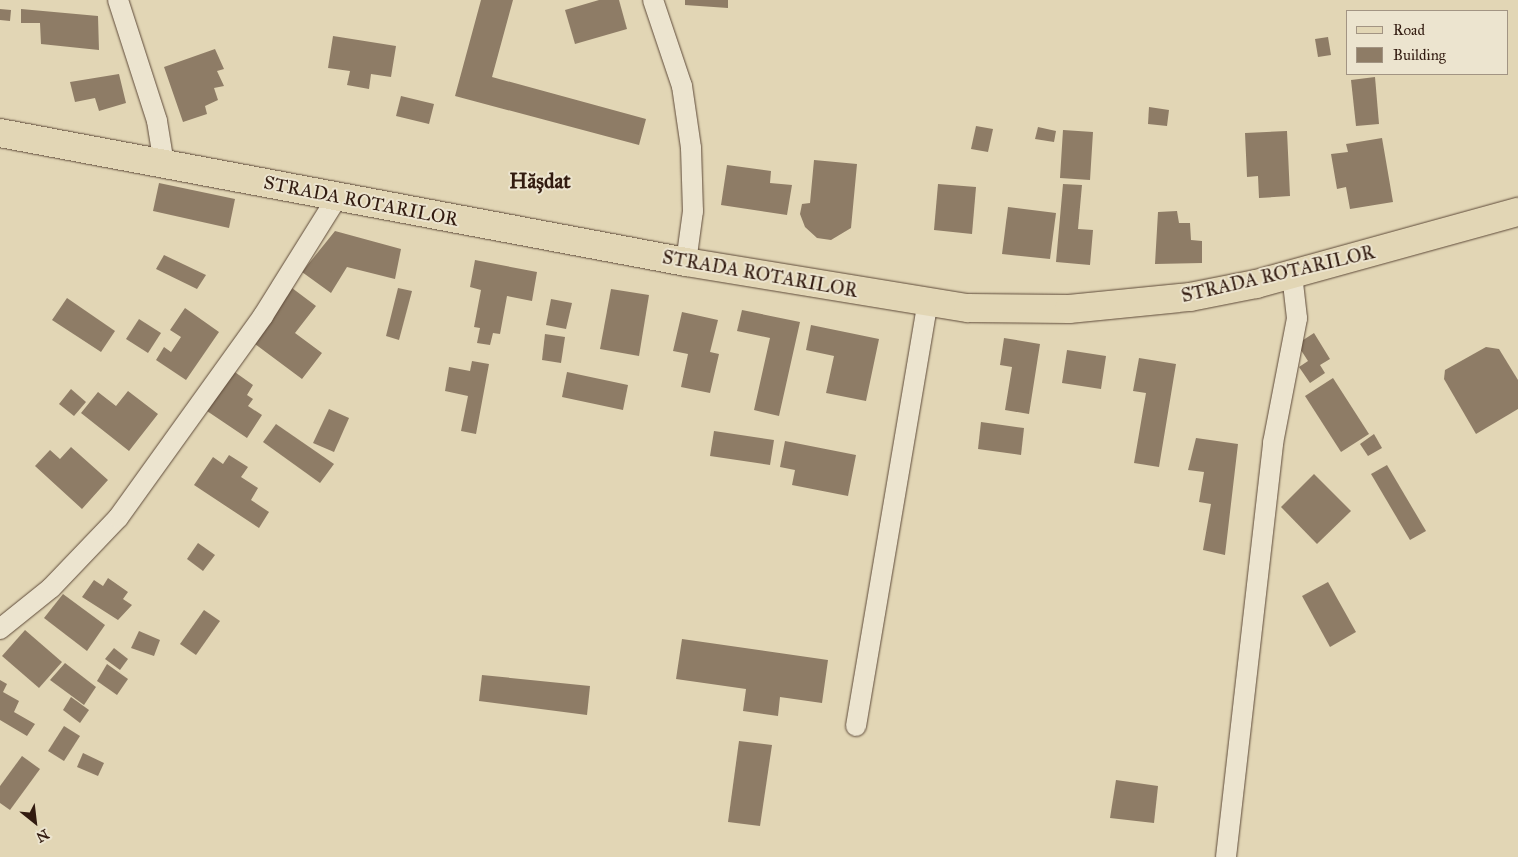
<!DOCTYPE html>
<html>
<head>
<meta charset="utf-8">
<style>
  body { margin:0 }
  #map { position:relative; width:1518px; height:857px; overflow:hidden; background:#e2d6b5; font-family:"IM FELL Great Primer",serif }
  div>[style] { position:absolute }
  .building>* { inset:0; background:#8e7c66 }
  .roads { filter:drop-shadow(0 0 1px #5e4a39) drop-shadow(0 0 1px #5e4a39) }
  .minor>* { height:20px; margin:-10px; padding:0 10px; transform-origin:10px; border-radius:10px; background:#ece4cf }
  .primary>* { height:28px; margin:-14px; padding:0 14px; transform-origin:14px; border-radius:14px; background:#e2d6b5 }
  span { translate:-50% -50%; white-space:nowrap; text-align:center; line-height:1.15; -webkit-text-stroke:4px #ece4cf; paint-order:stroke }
  .street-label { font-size:19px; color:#321b10 }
  .quarter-label { font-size:21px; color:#321b10; font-weight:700 }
  .legend { position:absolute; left:1346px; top:10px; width:162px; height:65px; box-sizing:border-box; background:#ece4cf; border:1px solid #a29483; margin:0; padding:6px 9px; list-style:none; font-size:15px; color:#321b10 }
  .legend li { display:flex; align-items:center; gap:10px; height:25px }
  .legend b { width:25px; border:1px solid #a29483 }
  .north { position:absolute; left:10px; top:797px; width:50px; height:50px; -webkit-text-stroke:4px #ece4cf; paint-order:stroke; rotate:151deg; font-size:14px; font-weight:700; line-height:20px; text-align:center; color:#321b10 }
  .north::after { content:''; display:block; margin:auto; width:18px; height:22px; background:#321b10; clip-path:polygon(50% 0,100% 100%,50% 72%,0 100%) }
</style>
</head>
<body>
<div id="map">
  <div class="building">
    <i style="clip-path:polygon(481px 0,513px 0,492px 77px,646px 119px,639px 145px,455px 96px)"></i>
    <i style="clip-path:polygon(599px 0,619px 0,627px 29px,575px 44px,565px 10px)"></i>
    <i style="clip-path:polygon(685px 0,728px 0,728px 8px,685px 5px)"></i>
    <i style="clip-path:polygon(0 9px,11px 10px,10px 21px,0 20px)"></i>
    <i style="clip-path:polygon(21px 9px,98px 16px,99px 50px,41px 44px,40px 23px,21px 23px)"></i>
    <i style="clip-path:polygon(333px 36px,396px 46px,391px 77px,371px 74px,369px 89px,347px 85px,350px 71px,328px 68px)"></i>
    <i style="clip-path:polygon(1328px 37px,1331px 55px,1318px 57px,1315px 39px)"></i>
    <i style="clip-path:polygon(215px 49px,224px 69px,217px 71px,224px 86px,214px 88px,218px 100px,205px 106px,207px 114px,183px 122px,164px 67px)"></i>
    <i style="clip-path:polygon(119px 74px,126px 103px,99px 111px,95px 98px,75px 102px,70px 82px)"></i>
    <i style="clip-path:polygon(1375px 77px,1379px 124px,1356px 126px,1351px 80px)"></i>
    <i style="clip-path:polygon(401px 96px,434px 104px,429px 124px,396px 116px)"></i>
    <i style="clip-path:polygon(1149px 107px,1169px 110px,1167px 126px,1148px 124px)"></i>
    <i style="clip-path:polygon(976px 126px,993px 129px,988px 152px,971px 149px)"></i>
    <i style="clip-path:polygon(1038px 127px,1056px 131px,1054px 142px,1035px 139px)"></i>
    <i style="clip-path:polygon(1063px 130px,1093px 132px,1090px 180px,1060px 178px)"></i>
    <i style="clip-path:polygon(1287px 131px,1290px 196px,1259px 198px,1258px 176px,1247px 177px,1245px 133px)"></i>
    <i style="clip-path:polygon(1382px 138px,1393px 202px,1350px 209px,1346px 187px,1337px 189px,1331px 154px,1348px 152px,1346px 144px)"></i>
    <i style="clip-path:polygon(814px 160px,857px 164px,851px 228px,831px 240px,817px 238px,805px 227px,800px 214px,802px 204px,810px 203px)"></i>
    <i style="clip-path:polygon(727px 165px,771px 171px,770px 183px,792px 185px,787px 215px,721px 205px)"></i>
    <i style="clip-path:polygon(159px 183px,235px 199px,229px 228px,153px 211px)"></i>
    <i style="clip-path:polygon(938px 184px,976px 187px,972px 234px,934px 230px)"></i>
    <i style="clip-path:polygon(1063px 184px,1082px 185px,1078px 229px,1093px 230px,1090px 265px,1056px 262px)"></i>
    <i style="clip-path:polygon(1008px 207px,1056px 213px,1050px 259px,1002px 254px)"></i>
    <i style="clip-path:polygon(1177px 211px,1179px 223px,1190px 223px,1191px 240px,1202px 241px,1202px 263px,1155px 264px,1158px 212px)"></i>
    <i style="clip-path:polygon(335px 231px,401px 249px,395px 279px,347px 267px,331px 293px,302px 272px)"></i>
    <i style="clip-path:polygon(164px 255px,206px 275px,197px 289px,156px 269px)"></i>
    <i style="clip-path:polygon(475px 260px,537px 272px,532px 301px,507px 296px,500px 334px,493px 333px,490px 345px,477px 343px,480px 328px,474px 327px,481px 290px,470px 287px)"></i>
    <i style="clip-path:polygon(292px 288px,316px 306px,295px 333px,322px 353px,302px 379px,251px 341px)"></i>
    <i style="clip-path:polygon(398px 288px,412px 291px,399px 340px,386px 336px)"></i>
    <i style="clip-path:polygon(611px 289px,649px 295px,639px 356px,600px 349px)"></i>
    <i style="clip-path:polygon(67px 298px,115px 331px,101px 352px,52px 320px)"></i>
    <i style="clip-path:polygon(551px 299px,572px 303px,566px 329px,546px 325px)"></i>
    <i style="clip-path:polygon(185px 308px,219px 332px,186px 380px,156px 360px,164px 347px,171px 352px,181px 337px,170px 330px)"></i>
    <i style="clip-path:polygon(742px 310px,800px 322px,779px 416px,754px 410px,770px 338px,737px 331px)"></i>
    <i style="clip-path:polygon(682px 312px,718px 320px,710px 352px,719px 354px,710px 393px,681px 387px,688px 354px,673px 351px)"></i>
    <i style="clip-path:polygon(139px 319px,161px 333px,148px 353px,126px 339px)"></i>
    <i style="clip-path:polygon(811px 325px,879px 339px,866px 401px,826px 393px,834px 356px,806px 350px)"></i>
    <i style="clip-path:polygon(1314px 333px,1330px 359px,1320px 365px,1325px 373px,1310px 383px,1299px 367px,1308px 361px,1297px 344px)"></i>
    <i style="clip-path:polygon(545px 334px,565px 337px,561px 363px,542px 360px)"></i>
    <i style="clip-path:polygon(1004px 338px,1040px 344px,1029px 414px,1005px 410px,1012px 367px,1000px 365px)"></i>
    <i style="clip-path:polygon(1486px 347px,1499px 349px,1518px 380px,1518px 409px,1476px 434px,1444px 379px,1445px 370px)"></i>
    <i style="clip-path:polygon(1067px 350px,1106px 356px,1101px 389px,1062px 383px)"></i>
    <i style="clip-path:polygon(1139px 358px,1176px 364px,1159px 467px,1134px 463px,1146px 393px,1133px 391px)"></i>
    <i style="clip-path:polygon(472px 361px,489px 364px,476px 434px,461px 431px,468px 396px,445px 391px,449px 367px,470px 371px)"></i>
    <i style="clip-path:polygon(232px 370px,253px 385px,247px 395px,253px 399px,248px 406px,262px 415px,247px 438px,204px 409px)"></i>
    <i style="clip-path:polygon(567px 372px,628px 385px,623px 410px,562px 397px)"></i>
    <i style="clip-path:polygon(1333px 378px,1369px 434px,1341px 452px,1305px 396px)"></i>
    <i style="clip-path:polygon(71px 389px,86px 402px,74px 416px,59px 404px)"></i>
    <i style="clip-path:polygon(128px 391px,158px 414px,129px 451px,81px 413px,98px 392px,116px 406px)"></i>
    <i style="clip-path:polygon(329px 409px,349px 418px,334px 452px,313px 443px)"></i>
    <i style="clip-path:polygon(981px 422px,1024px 428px,1021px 455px,978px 449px)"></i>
    <i style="clip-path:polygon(276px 424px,334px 464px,320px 483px,263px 442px)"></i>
    <i style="clip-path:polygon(714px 431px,774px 440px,770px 465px,710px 456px)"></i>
    <i style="clip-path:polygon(1374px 434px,1382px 448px,1368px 456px,1360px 444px)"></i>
    <i style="clip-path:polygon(1196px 438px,1238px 444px,1225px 555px,1203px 550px,1211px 504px,1199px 502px,1204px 472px,1188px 470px)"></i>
    <i style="clip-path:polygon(785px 441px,856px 455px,848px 496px,792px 485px,795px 470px,780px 467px)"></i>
    <i style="clip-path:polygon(71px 447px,108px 480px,82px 509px,35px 466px,50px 450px,60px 459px)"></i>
    <i style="clip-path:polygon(229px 455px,248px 467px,241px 477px,258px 488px,251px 500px,269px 512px,259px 528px,194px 485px,213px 457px,223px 464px)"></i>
    <i style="clip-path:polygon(1387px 465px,1426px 531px,1410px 540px,1371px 474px)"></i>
    <i style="clip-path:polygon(1314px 474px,1351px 511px,1317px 544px,1281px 507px)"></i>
    <i style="clip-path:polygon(198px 543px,215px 555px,203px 571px,187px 559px)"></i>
    <i style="clip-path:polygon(108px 578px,128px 592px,123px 599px,132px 605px,118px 620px,82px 597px,94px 580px,103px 586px)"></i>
    <i style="clip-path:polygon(1328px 582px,1356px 632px,1330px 647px,1302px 596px)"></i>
    <i style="clip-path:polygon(63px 594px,105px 625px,87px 651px,44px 618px)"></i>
    <i style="clip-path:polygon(204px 610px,220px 621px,196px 655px,180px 644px)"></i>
    <i style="clip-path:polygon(25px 630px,62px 662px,39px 688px,2px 656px)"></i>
    <i style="clip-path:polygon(139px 631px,160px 640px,154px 656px,131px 648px)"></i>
    <i style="clip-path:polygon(682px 639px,828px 660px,822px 703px,780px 697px,778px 716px,743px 711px,746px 689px,676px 679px)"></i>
    <i style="clip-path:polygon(114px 648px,128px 659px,120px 670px,105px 659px)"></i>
    <i style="clip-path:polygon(65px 663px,96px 687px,84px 705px,50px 680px)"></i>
    <i style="clip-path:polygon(107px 664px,128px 679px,117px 695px,97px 681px)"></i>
    <i style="clip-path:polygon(482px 675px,590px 686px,587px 715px,479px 701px)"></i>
    <i style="clip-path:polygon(0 680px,7px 684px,3px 692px,19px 701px,14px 712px,35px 724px,27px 736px,0 720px)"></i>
    <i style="clip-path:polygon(71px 697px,89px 710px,80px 723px,63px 710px)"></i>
    <i style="clip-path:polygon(64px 726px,80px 736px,64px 761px,48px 751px)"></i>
    <i style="clip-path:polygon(739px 741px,772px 745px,760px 826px,728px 822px)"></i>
    <i style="clip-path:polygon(83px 753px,104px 763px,98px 776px,77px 767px)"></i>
    <i style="clip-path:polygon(22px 756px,40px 769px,10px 810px,0 803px,0 786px)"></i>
    <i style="clip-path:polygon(1116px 780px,1158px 786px,1154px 823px,1110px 818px)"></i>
  </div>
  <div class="roads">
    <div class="minor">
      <i style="left:118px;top:0;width:127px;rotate:72.1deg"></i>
      <i style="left:157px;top:121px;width:44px;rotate:80.8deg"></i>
      <i style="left:653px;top:0;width:91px;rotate:71.4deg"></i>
      <i style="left:682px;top:86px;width:63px;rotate:81.7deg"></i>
      <i style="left:691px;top:148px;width:63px;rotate:88.2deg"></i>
      <i style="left:693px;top:211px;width:51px;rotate:97.8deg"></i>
      <i style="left:0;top:629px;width:65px;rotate:-38.8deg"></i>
      <i style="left:51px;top:588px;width:97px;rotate:-46.3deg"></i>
      <i style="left:118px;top:518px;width:249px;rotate:-54.3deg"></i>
      <i style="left:263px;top:316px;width:142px;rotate:-58deg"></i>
      <i style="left:856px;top:726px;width:428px;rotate:-80.4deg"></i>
      <i style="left:1226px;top:857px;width:417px;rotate:-83.5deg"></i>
      <i style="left:1273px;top:443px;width:127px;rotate:-79.1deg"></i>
      <i style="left:1297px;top:318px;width:44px;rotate:-96.5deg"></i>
    </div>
    <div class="primary">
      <i style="left:0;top:133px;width:698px;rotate:10.65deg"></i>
      <i style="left:686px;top:262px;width:286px;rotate:9.3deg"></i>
      <i style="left:968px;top:308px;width:101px;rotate:0.6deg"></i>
      <i style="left:1069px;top:309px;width:122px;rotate:-5.7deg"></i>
      <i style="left:1190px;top:297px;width:67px;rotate:-11.1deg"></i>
      <i style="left:1256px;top:284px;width:272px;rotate:-15.4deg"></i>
    </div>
  </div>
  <div class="street-label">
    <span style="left:361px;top:201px;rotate:11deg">STRADA ROTARILOR</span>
    <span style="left:760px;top:274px;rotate:10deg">STRADA ROTARILOR</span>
    <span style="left:1278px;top:274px;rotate:-13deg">STRADA ROTARILOR</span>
  </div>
  <div class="quarter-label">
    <span style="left:540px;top:181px">Hășdat</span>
  </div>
  <ul class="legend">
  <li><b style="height:6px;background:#e2d6b5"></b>Road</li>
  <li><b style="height:14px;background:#8e7c66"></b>Building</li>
  </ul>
  <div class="north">N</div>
</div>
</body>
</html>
